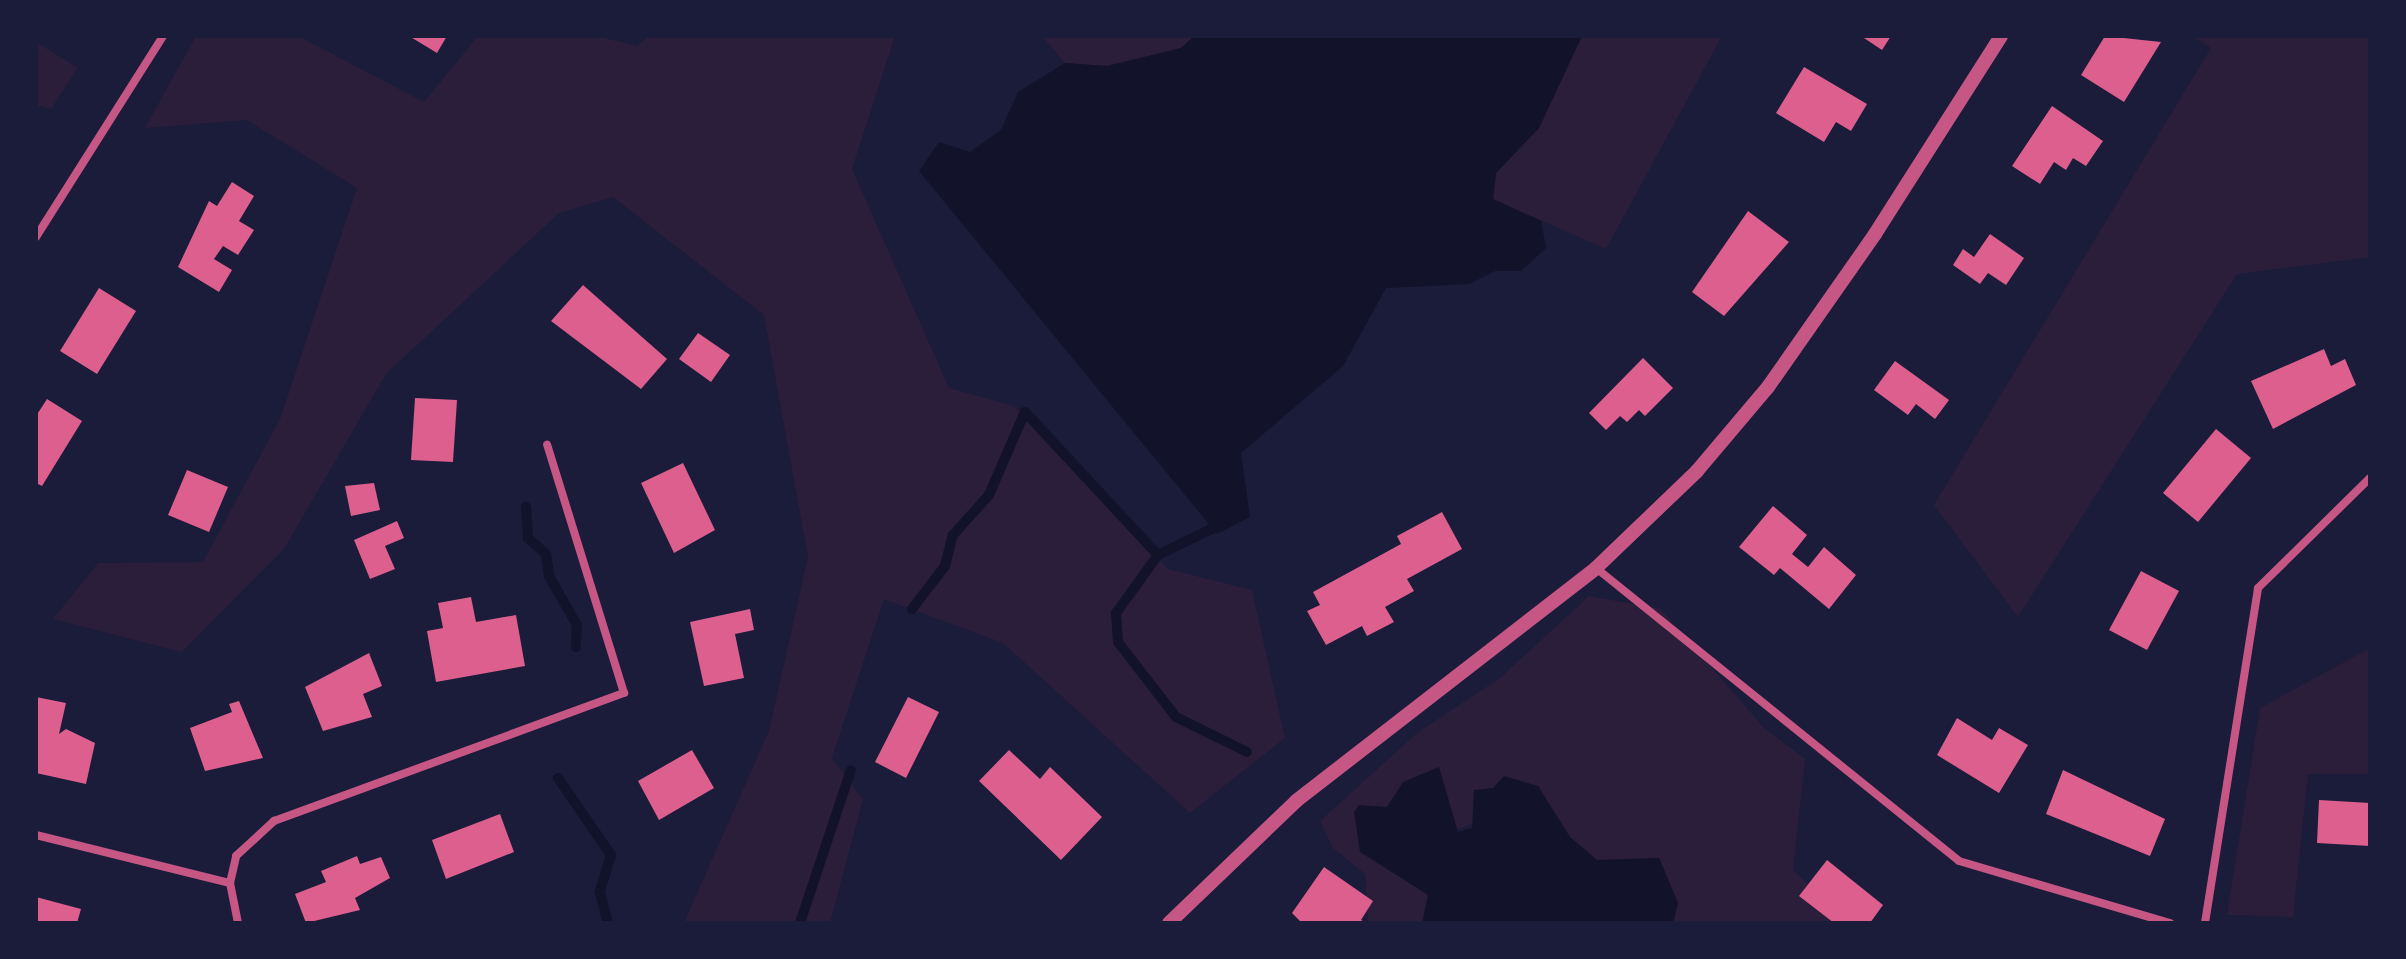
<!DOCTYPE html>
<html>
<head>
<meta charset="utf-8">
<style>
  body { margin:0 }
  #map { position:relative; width:2406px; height:959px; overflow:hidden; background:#1b1b3a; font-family:Karla,sans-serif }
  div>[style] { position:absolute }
  .green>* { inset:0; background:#2a1e3b }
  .water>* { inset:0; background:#12122b }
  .stream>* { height:10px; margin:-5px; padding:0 5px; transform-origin:5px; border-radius:5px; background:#12122b }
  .building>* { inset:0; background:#dd5f8e }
  .minor>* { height:8px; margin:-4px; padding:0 4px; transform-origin:4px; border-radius:4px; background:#c65784 }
  .tertiary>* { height:14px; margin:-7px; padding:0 7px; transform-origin:7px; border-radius:7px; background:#c65784 }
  span { translate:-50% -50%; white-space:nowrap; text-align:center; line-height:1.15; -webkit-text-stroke:8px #1b1b3a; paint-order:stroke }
  .frame { position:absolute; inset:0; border:38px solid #1b1b3a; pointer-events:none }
</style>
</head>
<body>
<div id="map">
  <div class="green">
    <i style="clip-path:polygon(196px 36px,298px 36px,424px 102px,478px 36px,596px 36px,637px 46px,649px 36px,895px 36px,852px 169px,949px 388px,1014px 406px,1168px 569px,1252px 590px,1285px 738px,1190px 813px,1003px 643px,884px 599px,832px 758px,863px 799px,830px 923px,684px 923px,769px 731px,808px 557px,764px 315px,613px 197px,559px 213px,386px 374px,284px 549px,182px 652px,53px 619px,98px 563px,203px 562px,280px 419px,357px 188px,247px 120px,145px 128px)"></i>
    <i style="clip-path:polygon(1042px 36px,1194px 36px,1182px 48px,1107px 66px,1065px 63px)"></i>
    <i style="clip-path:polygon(1582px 36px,1722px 36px,1606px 249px,1493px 199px,1496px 173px,1539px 128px)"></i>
    <i style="clip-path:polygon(2192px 36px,2370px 36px,2370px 257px,2237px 274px,2018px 617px,1934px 505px,2211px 48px)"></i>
    <i style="clip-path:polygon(36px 42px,78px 68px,51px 109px,36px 105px)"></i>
    <i style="clip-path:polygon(1589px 596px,1661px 609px,1764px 728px,1805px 759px,1793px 870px,1852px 923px,1673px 923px,1678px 903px,1659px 858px,1597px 860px,1570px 837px,1538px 786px,1513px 809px,1434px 838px,1456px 923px,1368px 923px,1365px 874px,1333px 848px,1320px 821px,1417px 733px,1500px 678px)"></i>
    <i style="clip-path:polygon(2370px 648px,2370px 774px,2308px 774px,2293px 917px,2227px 915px,2260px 708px)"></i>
  </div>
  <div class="water">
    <i style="clip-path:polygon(1194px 36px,1582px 36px,1539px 128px,1496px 173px,1493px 199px,1541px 221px,1546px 248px,1521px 271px,1495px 271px,1469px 284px,1386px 288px,1343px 366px,1241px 453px,1250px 517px,1217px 534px,919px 171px,939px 142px,970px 152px,1001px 130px,1018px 92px,1065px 63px,1107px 66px,1181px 48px)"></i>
    <i style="clip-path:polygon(1439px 767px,1458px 832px,1472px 828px,1474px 790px,1493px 788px,1504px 776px,1538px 786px,1570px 837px,1597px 860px,1659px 858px,1678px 903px,1673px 923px,1422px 923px,1428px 895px,1360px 852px,1354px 812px,1359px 805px,1387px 807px,1403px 782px)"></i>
  </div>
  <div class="stream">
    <i style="left:526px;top:507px;width:31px;rotate:86deg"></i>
    <i style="left:528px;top:538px;width:24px;rotate:42deg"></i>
    <i style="left:546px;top:554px;width:22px;rotate:82deg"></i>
    <i style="left:549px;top:576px;width:56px;rotate:60.3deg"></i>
    <i style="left:577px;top:625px;width:22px;rotate:93deg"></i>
    <i style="left:1158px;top:555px;width:72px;rotate:125.9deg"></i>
    <i style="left:1116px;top:613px;width:29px;rotate:86deg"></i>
    <i style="left:1118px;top:642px;width:95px;rotate:52.3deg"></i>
    <i style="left:1176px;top:717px;width:79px;rotate:26.2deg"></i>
    <i style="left:912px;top:609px;width:54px;rotate:-52.5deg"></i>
    <i style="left:945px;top:566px;width:32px;rotate:-76deg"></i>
    <i style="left:953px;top:535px;width:54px;rotate:-48deg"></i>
    <i style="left:989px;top:495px;width:90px;rotate:-66.6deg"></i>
    <i style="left:1025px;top:412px;width:195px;rotate:47.1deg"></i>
    <i style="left:1158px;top:555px;width:61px;rotate:-26.1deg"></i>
    <i style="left:1213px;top:528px;width:14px;rotate:-94deg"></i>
    <i style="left:558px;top:778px;width:93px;rotate:55.5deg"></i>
    <i style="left:611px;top:855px;width:39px;rotate:107deg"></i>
    <i style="left:600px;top:892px;width:32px;rotate:76deg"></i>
    <i style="left:800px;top:923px;width:161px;rotate:-71.6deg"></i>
  </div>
  <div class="building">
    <i style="clip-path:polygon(409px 36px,447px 36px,437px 53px)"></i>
    <i style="clip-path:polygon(1861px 36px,1891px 36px,1882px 50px)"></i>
    <i style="clip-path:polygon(2105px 36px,2161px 42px,2124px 102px,2081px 75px)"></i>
    <i style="clip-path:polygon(1804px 67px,1867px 104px,1851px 131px,1836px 122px,1824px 142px,1776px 113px)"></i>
    <i style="clip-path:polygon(2052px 106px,2103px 141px,2086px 166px,2073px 158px,2066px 170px,2054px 162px,2040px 184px,2012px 166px)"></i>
    <i style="clip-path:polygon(232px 182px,254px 196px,239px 221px,254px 230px,238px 255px,223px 246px,214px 259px,232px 270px,219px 292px,178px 267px,209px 201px,217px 206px)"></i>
    <i style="clip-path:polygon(1748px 211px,1789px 242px,1724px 316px,1692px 292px)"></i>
    <i style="clip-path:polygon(1990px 234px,2024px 258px,2006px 285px,1988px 273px,1980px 284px,1953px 265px,1963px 249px,1974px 257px)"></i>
    <i style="clip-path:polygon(583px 285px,667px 359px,641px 389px,551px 321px)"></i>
    <i style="clip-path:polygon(99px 288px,136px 311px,97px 374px,60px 351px)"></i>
    <i style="clip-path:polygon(698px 333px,730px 355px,711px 382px,679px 359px)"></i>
    <i style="clip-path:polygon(2324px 349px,2331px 366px,2345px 359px,2356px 385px,2273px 429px,2251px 381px)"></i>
    <i style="clip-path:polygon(1643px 358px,1673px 388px,1645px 416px,1639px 410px,1627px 422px,1620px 416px,1606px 430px,1589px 413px)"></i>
    <i style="clip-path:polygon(1895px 361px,1949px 400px,1935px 419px,1916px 404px,1908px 415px,1874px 390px)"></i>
    <i style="clip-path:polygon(415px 398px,457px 400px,453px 462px,411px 460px)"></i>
    <i style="clip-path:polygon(47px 399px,82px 421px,42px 486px,36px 483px,36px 416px)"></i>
    <i style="clip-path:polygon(2216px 429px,2251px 458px,2198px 522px,2163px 493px)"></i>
    <i style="clip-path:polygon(683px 463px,715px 530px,674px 553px,641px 483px)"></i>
    <i style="clip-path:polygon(187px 470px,228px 487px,209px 532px,168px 515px)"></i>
    <i style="clip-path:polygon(374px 483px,380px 510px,351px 516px,345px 486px)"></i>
    <i style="clip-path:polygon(1773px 506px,1807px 535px,1792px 554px,1808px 567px,1824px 547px,1856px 575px,1829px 609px,1780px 568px,1774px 575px,1739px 547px)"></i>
    <i style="clip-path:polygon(1442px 512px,1462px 549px,1407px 579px,1414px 591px,1385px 607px,1394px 622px,1367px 636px,1362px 626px,1326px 645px,1307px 611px,1320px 605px,1313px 592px,1401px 544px,1397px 536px)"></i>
    <i style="clip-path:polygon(397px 521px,404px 538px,385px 546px,395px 569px,370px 579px,354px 540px)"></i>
    <i style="clip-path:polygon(2141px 571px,2179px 591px,2147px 650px,2109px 630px)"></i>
    <i style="clip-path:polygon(471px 597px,476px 622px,516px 615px,525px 666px,436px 682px,427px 631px,443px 628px,438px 603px)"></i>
    <i style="clip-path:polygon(750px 609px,754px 630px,735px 634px,744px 678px,704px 686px,690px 622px)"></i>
    <i style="clip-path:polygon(369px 653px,382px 686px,363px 694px,372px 717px,323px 731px,305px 687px)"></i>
    <i style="clip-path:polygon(36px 697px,66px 703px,59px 734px,66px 729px,95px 743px,86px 784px,36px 773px)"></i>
    <i style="clip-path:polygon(908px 697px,939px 712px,906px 778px,875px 762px)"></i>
    <i style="clip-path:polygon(239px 701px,263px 758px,205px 771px,190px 728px,232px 712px,229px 704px)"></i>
    <i style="clip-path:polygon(1957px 718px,1992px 740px,1999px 728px,2028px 745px,1999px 793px,1937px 755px)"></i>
    <i style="clip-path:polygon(692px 750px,714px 788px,659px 820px,638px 781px)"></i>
    <i style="clip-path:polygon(1009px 750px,1040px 779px,1050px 767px,1102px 817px,1061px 860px,979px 781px)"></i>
    <i style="clip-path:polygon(2063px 770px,2165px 819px,2150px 856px,2046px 814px)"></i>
    <i style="clip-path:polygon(2319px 800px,2370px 803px,2370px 846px,2317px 843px)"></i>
    <i style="clip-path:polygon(500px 814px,514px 852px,446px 879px,432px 840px)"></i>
    <i style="clip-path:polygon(357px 856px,360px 864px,381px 857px,390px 878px,355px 898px,360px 910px,306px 923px,295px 894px,326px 882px,321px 871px)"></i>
    <i style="clip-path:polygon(1827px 860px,1883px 905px,1870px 923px,1834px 923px,1799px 896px)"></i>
    <i style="clip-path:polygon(1324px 867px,1373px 901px,1361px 920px,1366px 923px,1302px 923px,1292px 913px)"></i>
    <i style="clip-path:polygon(36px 897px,81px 909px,77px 923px,36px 923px)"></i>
  </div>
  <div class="minor">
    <i style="left:36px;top:237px;width:238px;rotate:-57.7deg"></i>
    <i style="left:1596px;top:568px;width:466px;rotate:38.9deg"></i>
    <i style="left:1959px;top:861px;width:220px;rotate:16.4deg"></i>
    <i style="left:36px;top:835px;width:200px;rotate:13.9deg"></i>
    <i style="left:238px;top:923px;width:41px;rotate:-101.3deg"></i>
    <i style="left:230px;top:883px;width:28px;rotate:-77deg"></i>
    <i style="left:236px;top:856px;width:52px;rotate:-42.6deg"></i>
    <i style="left:274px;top:821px;width:373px;rotate:-20.1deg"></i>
    <i style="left:624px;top:693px;width:260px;rotate:-107.2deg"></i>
    <i style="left:2205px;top:923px;width:339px;rotate:-81deg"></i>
    <i style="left:2258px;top:588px;width:157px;rotate:-44.5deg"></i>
  </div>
  <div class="tertiary">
    <i style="left:1169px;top:923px;width:176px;rotate:-43.8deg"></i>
    <i style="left:1296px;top:801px;width:380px;rotate:-37.8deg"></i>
    <i style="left:1596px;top:568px;width:140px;rotate:-43.8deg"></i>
    <i style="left:1697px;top:471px;width:110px;rotate:-49.8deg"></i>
    <i style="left:1768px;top:387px;width:187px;rotate:-55deg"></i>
    <i style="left:1875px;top:234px;width:235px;rotate:-57.5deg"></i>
  </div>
  <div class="frame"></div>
</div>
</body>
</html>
